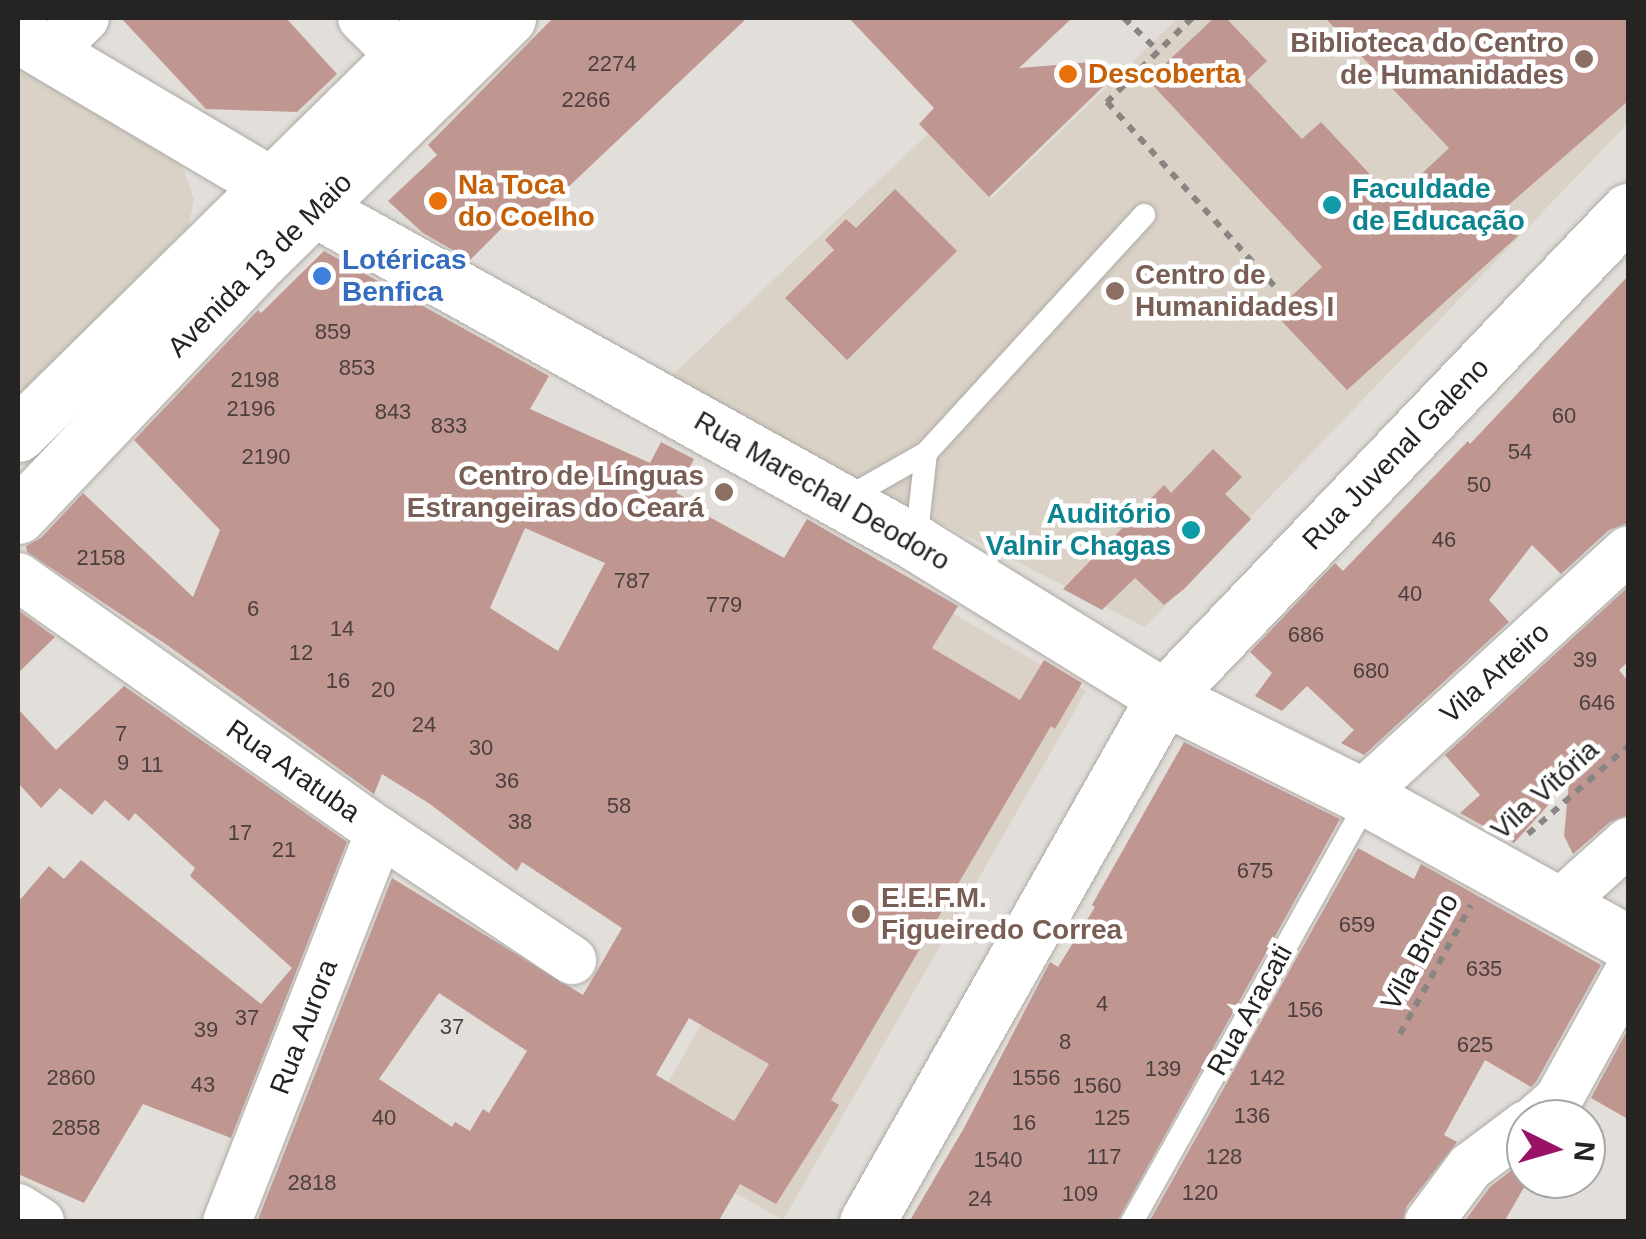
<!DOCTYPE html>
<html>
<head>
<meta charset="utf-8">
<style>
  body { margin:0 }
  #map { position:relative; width:1646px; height:1239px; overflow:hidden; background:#e2ded9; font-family:Arial,sans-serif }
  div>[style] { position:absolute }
  .built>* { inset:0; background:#dad2c6 }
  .building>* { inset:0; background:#c09691 }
  .path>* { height:6px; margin-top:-3px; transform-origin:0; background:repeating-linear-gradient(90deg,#888582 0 8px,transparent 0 16px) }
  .roads { filter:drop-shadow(0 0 2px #adaaa5) drop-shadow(0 0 2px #adaaa5) }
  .lane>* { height:22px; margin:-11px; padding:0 11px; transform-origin:11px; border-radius:11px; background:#fff }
  .street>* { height:48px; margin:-24px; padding:0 24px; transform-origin:24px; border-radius:24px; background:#fff }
  .secondary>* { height:55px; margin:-27.5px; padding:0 27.5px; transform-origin:27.5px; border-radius:27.5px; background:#fff }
  .primary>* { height:55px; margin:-27.5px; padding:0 27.5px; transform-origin:27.5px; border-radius:27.5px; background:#fff }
  .dots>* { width:28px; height:28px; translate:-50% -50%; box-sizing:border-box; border:5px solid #fff; border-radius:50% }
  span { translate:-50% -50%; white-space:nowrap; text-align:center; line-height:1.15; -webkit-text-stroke:9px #fff; paint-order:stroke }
  .number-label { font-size:22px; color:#4c403e }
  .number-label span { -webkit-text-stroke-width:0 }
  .education-label { font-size:28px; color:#785e54; font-weight:700 }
  .right { translate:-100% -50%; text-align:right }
  .left { translate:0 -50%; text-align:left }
  .food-label { font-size:28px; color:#c56008; font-weight:700 }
  .culture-label { font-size:28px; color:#0d838f; font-weight:700 }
  .shop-label { font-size:28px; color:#366cbe; font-weight:700 }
  .street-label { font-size:28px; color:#262422 }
  .frame { position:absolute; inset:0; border:20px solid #262422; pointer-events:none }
  .north { position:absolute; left:1506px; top:1099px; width:100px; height:100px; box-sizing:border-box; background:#fff; border:2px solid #a8a7a7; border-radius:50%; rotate:95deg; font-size:28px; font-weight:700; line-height:40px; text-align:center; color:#262422 }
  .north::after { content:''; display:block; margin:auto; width:35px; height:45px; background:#991266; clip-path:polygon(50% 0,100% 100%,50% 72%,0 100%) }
</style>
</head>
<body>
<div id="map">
  <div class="built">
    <i style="clip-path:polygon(1178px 18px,1628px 18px,1628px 123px,1145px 627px,665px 382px,928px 134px,992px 198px)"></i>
    <i style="clip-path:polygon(18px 69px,180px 161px,194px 199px,188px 227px,18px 396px)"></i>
    <i style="clip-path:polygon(940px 606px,1086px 691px,783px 1220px,637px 1137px)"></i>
  </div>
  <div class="building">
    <i style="clip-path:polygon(121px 18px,286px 18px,337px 74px,297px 112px,206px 109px)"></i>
    <i style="clip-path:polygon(553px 18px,747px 18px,545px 209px,523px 207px,470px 260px,423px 233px,388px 201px,437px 155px,428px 145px)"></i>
    <i style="clip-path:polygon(849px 18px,1072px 18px,1019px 68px,1093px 62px,1110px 80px,989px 197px,919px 124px,934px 108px)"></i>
    <i style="clip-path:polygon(1214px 18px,1226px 18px,1267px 61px,1247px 80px,1302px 139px,1321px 122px,1394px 200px,1449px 148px,1325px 18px,1628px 18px,1628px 101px,1498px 214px,1518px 236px,1347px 390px,1274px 313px,1322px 267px,1148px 80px)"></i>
    <i style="clip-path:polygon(895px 189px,957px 251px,847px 360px,785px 298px,834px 250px,825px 240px,846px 219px,856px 228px)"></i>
    <i style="clip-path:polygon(evenodd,324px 251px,549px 376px,530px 409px,650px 463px,661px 442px,694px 459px,676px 493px,707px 508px,704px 514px,784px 558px,807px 519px,958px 606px,932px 648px,1020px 700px,1044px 660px,1082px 683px,1055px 729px,1051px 726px,831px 1100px,839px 1105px,776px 1204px,740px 1184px,718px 1222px,257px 1222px,392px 878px,583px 995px,622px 928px,522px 862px,517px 871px,430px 804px,382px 774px,374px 794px,167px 645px,27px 552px,26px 546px,41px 538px,83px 493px,193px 597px,220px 530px,134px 440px,258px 310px,261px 313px,324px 251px,525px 528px,605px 563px,558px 651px,490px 608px,525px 528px,324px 251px,439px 993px,527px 1051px,489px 1113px,483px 1109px,470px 1131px,455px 1122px,452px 1127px,379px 1079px,439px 993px,324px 251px,689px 1018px,769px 1064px,734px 1121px,656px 1075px,689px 1018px)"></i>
    <i style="clip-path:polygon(1628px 276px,1628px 523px,1609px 530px,1561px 574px,1532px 545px,1489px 600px,1509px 622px,1364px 755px,1341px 743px,1354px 730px,1307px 686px,1282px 711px,1255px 696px,1272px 673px,1250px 652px,1335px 563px,1343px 571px,1468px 441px,1470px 444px)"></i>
    <i style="clip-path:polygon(1213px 449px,1242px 477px,1225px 494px,1251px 519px,1184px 589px,1164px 605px,1135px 578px,1102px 610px,1063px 589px,1164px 485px,1171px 493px)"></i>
    <i style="clip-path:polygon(1628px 587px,1628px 662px,1619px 670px,1628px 681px,1628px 815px,1610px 822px,1573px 854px,1564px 836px,1569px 782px,1514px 843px,1460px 813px,1480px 795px,1445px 755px)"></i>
    <i style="clip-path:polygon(18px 610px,55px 637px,18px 673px)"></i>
    <i style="clip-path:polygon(124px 686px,347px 842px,231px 1138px,143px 1104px,84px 1203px,18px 1174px,18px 902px,37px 880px,49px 866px,64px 879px,81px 860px,261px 1004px,292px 968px,190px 876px,195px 868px,135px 813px,129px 821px,105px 800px,92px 815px,60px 788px,41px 808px,18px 783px,18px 709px,56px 750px)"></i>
    <i style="clip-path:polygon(1184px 742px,1340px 819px,1117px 1222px,909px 1222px,964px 1128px,1050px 962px,1058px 967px,1095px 907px,1092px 905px)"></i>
    <i style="clip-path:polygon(1358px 848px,1414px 879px,1421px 864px,1601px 965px,1536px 1082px,1531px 1087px,1485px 1060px,1444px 1135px,1457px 1142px,1407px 1206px,1402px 1222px,1149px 1222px)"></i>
    <i style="clip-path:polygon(1628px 1029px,1628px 1119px,1591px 1098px)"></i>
    <i style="clip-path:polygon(1526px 1159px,1526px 1184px,1504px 1222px,1464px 1222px,1490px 1187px)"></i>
  </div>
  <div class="path">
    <i style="left:1124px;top:18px;width:47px;rotate:44.1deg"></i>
    <i style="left:1192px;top:18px;width:120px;rotate:135.3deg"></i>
    <i style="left:1107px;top:102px;width:251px;rotate:47.7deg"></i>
    <i style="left:1528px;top:834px;width:133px;rotate:-41.3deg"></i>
    <i style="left:1400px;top:1034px;width:147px;rotate:-61.2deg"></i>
  </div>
  <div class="roads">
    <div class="lane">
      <i style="left:926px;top:453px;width:323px;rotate:-47.5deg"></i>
      <i style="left:845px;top:499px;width:93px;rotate:-29.6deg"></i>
      <i style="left:926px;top:453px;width:90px;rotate:96.4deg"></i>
      <i style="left:1132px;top:1222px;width:484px;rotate:-60.8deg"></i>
    </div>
    <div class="street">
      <i style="left:362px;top:18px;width:54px;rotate:44.3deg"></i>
      <i style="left:49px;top:53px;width:50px;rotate:-44.2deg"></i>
      <i style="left:18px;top:577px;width:443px;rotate:35.2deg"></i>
      <i style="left:380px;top:832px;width:231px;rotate:33.7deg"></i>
      <i style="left:1361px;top:795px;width:362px;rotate:-42.5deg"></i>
      <i style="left:1559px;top:904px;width:93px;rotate:-41.9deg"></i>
      <i style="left:1536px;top:1119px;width:29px;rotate:-41deg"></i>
      <i style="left:1558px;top:1100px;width:145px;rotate:-61.1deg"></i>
      <i style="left:18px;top:1208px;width:26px;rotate:32deg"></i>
      <i style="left:227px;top:1222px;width:419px;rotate:-68.6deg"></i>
      <i style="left:1429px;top:1222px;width:69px;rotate:-53.3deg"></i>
      <i style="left:1470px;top:1167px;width:70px;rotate:-36.9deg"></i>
    </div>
    <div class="secondary">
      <i style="left:18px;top:35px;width:293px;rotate:30.6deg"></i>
      <i style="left:270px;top:184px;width:739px;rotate:29.06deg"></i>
      <i style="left:916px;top:543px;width:292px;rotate:31.8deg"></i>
      <i style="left:1164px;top:697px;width:220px;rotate:26.4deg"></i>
      <i style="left:1361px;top:795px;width:305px;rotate:29deg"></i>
      <i style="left:867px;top:1222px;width:603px;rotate:-60.5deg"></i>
      <i style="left:1164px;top:697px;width:672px;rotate:-46.33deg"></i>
    </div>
    <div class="primary">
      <i style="left:18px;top:434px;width:593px;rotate:-44.52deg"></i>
      <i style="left:18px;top:516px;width:353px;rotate:-46.5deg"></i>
      <i style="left:261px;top:260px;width:346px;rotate:-44.4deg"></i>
    </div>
  </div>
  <div class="dots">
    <i style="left:1584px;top:59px;background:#8d6e63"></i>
    <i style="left:1068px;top:74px;background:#e8710a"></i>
    <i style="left:438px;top:201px;background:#e8710a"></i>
    <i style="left:1332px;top:205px;background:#0f9aa8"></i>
    <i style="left:322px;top:276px;background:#3f7fe0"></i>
    <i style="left:1115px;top:291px;background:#8d6e63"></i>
    <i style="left:724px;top:492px;background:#8d6e63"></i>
    <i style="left:1191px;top:530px;background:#0f9aa8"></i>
    <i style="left:861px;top:914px;background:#8d6e63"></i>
  </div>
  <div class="number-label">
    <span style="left:612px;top:64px">2274</span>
    <span style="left:586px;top:100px">2266</span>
    <span style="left:333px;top:332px">859</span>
    <span style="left:357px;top:368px">853</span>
    <span style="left:255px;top:380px">2198</span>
    <span style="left:251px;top:409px">2196</span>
    <span style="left:393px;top:412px">843</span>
    <span style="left:1564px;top:416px">60</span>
    <span style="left:449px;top:426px">833</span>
    <span style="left:1520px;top:452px">54</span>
    <span style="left:266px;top:457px">2190</span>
    <span style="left:1479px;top:485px">50</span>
    <span style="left:1444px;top:540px">46</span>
    <span style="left:101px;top:558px">2158</span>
    <span style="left:632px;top:581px">787</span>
    <span style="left:1410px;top:594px">40</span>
    <span style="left:724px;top:605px">779</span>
    <span style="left:253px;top:609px">6</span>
    <span style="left:342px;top:629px">14</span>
    <span style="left:1306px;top:635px">686</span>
    <span style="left:301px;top:653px">12</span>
    <span style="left:1585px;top:660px">39</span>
    <span style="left:1371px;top:671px">680</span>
    <span style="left:338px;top:681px">16</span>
    <span style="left:383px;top:690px">20</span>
    <span style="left:1597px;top:703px">646</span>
    <span style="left:424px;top:725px">24</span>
    <span style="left:121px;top:734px">7</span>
    <span style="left:481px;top:748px">30</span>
    <span style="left:123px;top:763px">9</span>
    <span style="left:152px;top:765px">11</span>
    <span style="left:507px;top:781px">36</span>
    <span style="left:619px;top:806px">58</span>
    <span style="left:520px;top:822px">38</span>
    <span style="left:240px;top:833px">17</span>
    <span style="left:284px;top:850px">21</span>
    <span style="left:1255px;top:871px">675</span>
    <span style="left:1357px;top:925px">659</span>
    <span style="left:1484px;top:969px">635</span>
    <span style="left:1102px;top:1004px">4</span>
    <span style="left:1305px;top:1010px">156</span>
    <span style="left:247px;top:1018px">37</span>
    <span style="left:452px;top:1027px">37</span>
    <span style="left:206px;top:1030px">39</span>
    <span style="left:1065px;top:1042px">8</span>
    <span style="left:1475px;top:1045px">625</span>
    <span style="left:1163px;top:1069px">139</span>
    <span style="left:71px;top:1078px">2860</span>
    <span style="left:1036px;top:1078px">1556</span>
    <span style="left:1267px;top:1078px">142</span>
    <span style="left:203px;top:1085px">43</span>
    <span style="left:1097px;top:1086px">1560</span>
    <span style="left:1252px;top:1116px">136</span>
    <span style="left:384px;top:1118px">40</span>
    <span style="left:1112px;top:1118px">125</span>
    <span style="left:1024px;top:1123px">16</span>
    <span style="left:76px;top:1128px">2858</span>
    <span style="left:1104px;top:1157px">117</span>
    <span style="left:1224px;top:1157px">128</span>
    <span style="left:998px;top:1160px">1540</span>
    <span style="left:312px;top:1183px">2818</span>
    <span style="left:1200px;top:1193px">120</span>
    <span style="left:1080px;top:1194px">109</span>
    <span style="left:980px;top:1199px">24</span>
  </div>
  <div class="education-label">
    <span class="right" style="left:1564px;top:59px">Biblioteca do Centro<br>de Humanidades</span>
    <span class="left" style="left:1135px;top:291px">Centro de<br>Humanidades I</span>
    <span class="right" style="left:704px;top:492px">Centro de Línguas<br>Estrangeiras do Ceará</span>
    <span class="left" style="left:881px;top:914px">E.E.F.M.<br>Figueiredo Correa</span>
  </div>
  <div class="food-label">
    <span class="left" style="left:1088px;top:74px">Descoberta</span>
    <span class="left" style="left:458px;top:201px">Na Toca<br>do Coelho</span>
  </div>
  <div class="culture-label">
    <span class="left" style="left:1352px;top:205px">Faculdade<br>de Educação</span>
    <span class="right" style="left:1171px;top:530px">Auditório<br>Valnir Chagas</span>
  </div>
  <div class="shop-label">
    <span class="left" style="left:342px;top:276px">Lotéricas<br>Benfica</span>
  </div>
  <div class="street-label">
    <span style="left:260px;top:265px;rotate:-45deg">Avenida 13 de Maio</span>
    <span style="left:1396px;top:454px;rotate:-46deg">Rua Juvenal Galeno</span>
    <span style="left:822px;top:491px;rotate:30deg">Rua Marechal Deodoro</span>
    <span style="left:1495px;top:673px;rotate:-42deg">Vila Arteiro</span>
    <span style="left:293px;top:771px;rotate:35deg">Rua Aratuba</span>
    <span style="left:1545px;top:790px;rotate:-42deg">Vila Vitória</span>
    <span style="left:1420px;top:952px;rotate:-61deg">Vila Bruno</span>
    <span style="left:1250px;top:1010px;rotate:-61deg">Rua Aracati</span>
    <span style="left:304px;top:1027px;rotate:-69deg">Rua Aurora</span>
  </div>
  <div class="frame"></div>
  <div class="north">N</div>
</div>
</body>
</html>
